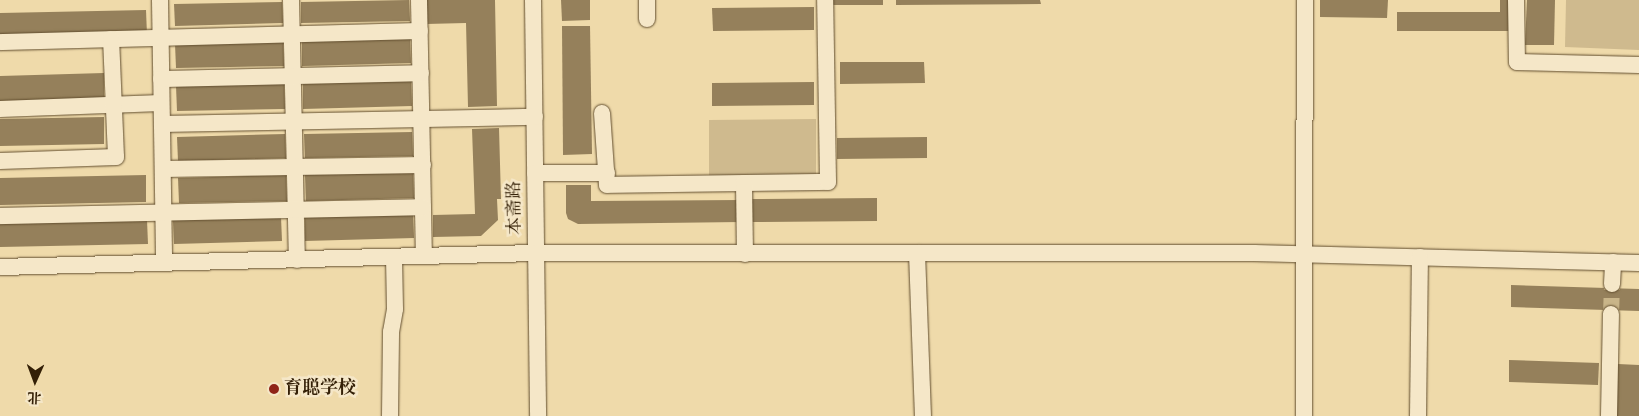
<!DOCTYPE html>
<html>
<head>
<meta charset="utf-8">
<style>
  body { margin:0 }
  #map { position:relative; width:1639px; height:416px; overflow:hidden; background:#efdaaa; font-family:Vollkorn,"Noto Serif SC",serif }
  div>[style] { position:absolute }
  .green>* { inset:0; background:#cfba8e }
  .building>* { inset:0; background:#95805b }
  .minor-tunnel>* { height:16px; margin-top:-8px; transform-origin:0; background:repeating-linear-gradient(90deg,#c9b589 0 16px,transparent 0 24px) }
  .roads { filter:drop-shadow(0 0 1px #624e2f) drop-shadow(0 0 1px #624e2f) }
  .minor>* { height:16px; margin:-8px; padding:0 8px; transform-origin:8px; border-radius:8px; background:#f5e7c8 }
  .dots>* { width:14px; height:14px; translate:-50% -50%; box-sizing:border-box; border:2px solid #f5e7c8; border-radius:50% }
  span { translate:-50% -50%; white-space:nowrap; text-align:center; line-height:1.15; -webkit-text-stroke:5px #f5e7c8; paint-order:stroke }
  .street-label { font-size:18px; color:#331f06 }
  .poi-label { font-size:18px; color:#331f06; font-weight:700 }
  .left { translate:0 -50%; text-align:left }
  .north { position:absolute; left:10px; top:356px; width:50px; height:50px; -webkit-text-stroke:4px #f5e7c8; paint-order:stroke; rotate:182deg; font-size:14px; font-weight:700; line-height:20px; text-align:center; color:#331f06 }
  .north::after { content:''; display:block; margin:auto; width:18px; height:22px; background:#331f06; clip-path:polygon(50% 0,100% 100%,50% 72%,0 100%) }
</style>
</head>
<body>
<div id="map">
  <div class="green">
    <i style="clip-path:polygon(1566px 0,1639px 0,1639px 50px,1565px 47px)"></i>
    <i style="clip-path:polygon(816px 119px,816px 175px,709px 176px,709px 120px)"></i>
  </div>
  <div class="building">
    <i style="clip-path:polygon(409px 0,410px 21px,301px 23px,301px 2px)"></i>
    <i style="clip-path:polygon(425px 0,495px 0,497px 106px,468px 107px,466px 23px,426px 24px)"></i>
    <i style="clip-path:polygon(561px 0,590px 0,590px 20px,562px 21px)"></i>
    <i style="clip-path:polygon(833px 0,883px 0,883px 5px,833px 5px)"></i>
    <i style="clip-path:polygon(896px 0,1040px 0,1041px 4px,896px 5px)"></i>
    <i style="clip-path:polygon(1320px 0,1388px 0,1387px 18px,1320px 17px)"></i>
    <i style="clip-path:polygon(1500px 0,1509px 0,1509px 31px,1397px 31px,1397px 12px,1500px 12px)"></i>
    <i style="clip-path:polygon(1527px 0,1555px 0,1554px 45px,1525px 45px)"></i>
    <i style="clip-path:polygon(282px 2px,283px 23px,175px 26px,174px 4px)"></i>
    <i style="clip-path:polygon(814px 7px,814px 30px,713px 31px,712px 8px)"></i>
    <i style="clip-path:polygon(146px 10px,147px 35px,0 38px,0 13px)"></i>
    <i style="clip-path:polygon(562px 26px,590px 26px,592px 154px,563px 155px)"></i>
    <i style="clip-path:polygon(410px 39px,411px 63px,302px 66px,302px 41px)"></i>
    <i style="clip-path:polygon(283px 41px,284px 66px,176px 68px,175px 44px)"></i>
    <i style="clip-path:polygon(840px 62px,924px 62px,925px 83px,840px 84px)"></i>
    <i style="clip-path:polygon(104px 73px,104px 99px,0 101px,0 76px)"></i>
    <i style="clip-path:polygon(411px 81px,412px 106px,303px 109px,303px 84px)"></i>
    <i style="clip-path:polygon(814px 82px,814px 105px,712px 106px,712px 83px)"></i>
    <i style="clip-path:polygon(284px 84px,285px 109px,177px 111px,176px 86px)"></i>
    <i style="clip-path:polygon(104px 117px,104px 144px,0 146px,0 119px)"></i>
    <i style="clip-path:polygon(499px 128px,501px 199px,497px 199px,498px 220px,481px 236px,433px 237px,433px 215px,475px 214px,472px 129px)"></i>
    <i style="clip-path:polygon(412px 132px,413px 156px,305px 158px,304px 134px)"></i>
    <i style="clip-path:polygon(285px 134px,286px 158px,178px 161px,177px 137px)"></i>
    <i style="clip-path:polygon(927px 137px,927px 158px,837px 159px,837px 138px)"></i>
    <i style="clip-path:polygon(413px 173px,414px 198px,306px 201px,305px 175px)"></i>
    <i style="clip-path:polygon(146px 175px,146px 202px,0 205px,0 178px)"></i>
    <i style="clip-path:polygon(286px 175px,287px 201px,179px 203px,178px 178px)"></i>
    <i style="clip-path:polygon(566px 185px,591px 185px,591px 201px,741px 200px,741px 222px,578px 224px,568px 219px,566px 213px)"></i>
    <i style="clip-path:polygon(877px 198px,877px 221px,752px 222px,752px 199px)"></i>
    <i style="clip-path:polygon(413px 214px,414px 238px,305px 241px,305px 217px)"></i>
    <i style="clip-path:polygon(281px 217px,282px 241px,174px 244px,173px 220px)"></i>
    <i style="clip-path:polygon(147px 220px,148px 244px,0 247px,0 224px)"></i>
    <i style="clip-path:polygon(1511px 285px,1639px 289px,1639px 311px,1511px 307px)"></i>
    <i style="clip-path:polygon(1509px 360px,1599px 363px,1598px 385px,1509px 382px)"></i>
    <i style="clip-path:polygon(1618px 364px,1639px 365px,1639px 416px,1616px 416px)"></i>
  </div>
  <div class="minor-tunnel">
    <i style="left:1611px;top:314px;width:30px;rotate:-88deg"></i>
  </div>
  <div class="roads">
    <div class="minor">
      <i style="left:160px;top:0;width:263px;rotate:89.1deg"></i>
      <i style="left:291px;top:0;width:260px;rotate:88.7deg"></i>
      <i style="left:419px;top:0;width:256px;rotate:88.9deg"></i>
      <i style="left:533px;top:0;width:416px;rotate:89.3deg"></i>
      <i style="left:647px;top:0;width:19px;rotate:90deg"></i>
      <i style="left:1516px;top:0;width:62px;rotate:89.1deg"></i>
      <i style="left:1517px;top:62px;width:122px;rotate:1.4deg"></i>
      <i style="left:0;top:42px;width:420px;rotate:-1.5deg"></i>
      <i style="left:161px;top:79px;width:260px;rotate:-1.3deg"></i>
      <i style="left:0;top:109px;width:161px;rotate:-2.1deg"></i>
      <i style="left:602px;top:113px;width:72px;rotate:86deg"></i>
      <i style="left:607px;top:185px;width:221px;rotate:-0.8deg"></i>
      <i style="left:828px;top:182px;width:182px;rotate:-90.9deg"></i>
      <i style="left:162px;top:124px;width:373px;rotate:-1.1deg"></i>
      <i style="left:0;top:161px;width:116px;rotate:-2deg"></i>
      <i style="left:116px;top:157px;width:118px;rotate:-92.4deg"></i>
      <i style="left:163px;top:169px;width:260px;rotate:-0.9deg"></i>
      <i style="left:535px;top:173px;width:72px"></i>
      <i style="left:744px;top:183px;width:71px;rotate:89.2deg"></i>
      <i style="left:0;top:216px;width:423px;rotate:-1.2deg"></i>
      <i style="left:917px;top:253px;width:163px;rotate:87.9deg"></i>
      <i style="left:0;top:267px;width:536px;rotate:-1.5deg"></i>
      <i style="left:536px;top:253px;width:718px"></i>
      <i style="left:1254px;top:253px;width:385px;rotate:1.5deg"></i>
      <i style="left:1612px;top:284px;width:22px;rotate:-87deg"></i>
      <i style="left:390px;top:416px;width:84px;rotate:-89.3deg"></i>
      <i style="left:391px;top:332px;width:23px;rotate:-80deg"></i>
      <i style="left:395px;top:309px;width:52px;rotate:-91.1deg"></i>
      <i style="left:1304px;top:416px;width:416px;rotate:-89.9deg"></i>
      <i style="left:1418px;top:416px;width:159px;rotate:-89.3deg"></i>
      <i style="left:1609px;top:416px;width:102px;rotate:-88.9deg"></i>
    </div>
  </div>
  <div class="dots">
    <i style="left:274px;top:389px;background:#8f2418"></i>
  </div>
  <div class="street-label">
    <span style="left:516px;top:208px;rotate:-91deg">本斋路</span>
  </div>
  <div class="poi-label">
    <span class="left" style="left:284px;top:389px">育聪学校</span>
  </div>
  <div class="north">北</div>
</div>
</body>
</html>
